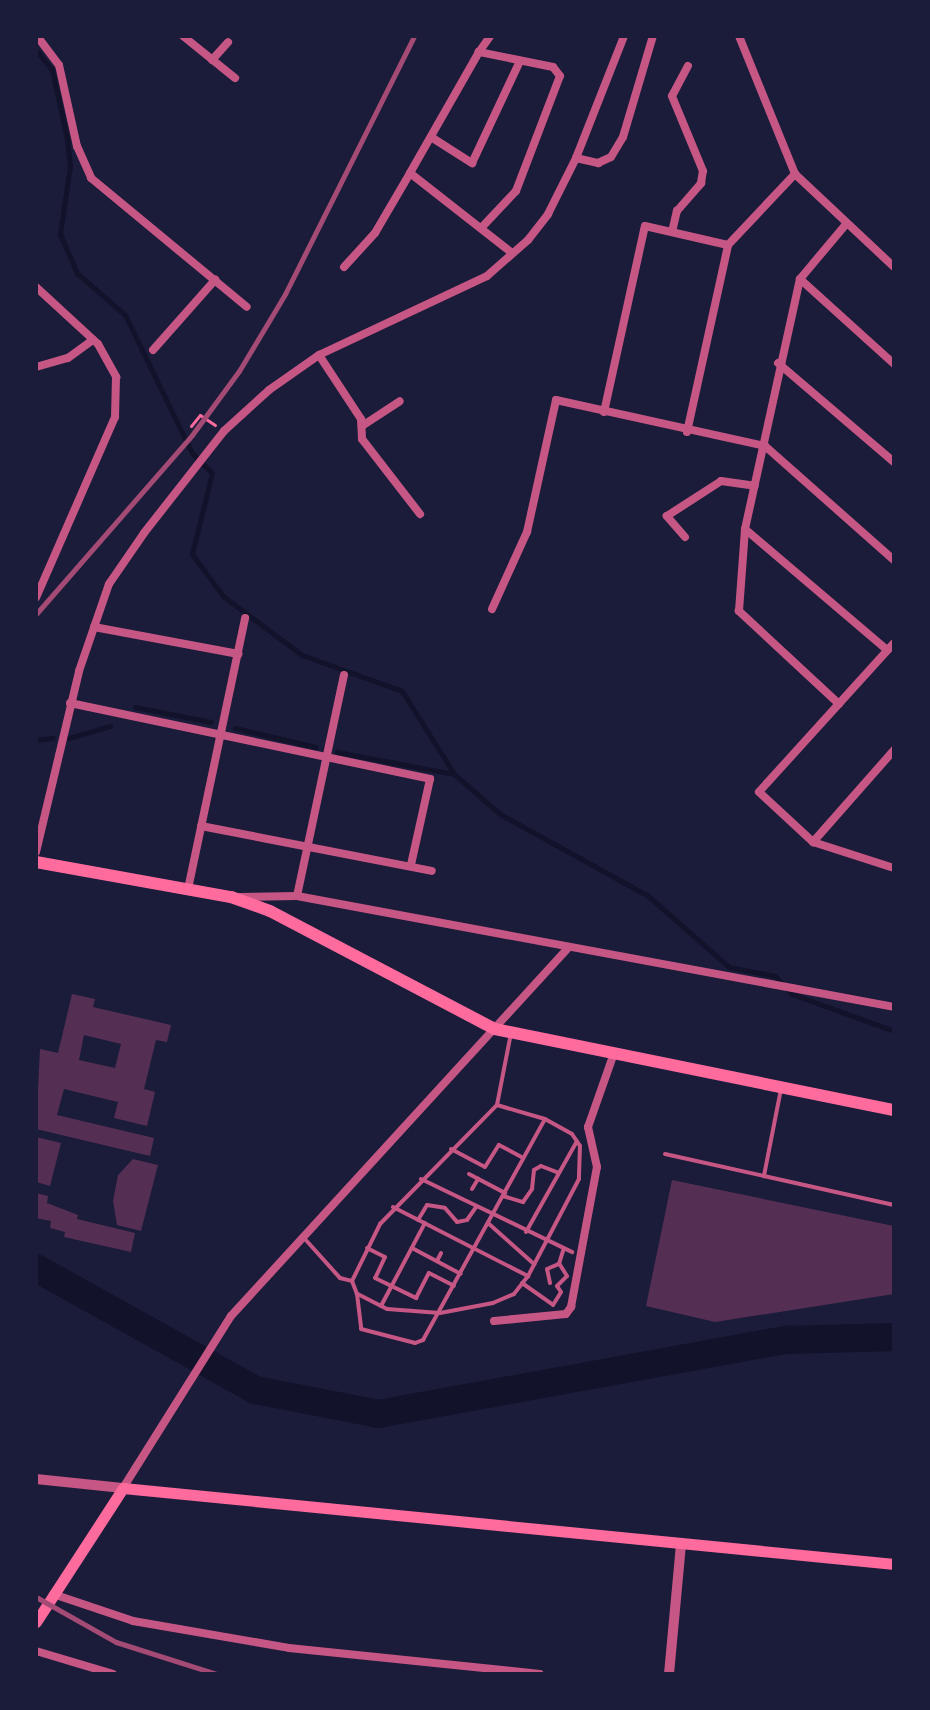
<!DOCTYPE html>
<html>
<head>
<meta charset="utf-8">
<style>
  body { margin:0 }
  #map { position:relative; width:930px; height:1710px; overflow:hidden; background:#1b1b3a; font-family:Signika,sans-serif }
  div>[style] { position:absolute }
  .stream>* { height:5px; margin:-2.5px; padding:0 2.5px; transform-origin:2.5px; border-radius:2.5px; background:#12122b }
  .river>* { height:28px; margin:-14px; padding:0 14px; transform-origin:14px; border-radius:14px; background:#12122b }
  .building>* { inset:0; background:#542f53 }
  .path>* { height:3px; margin:-1.5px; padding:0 1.5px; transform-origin:1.5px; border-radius:1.5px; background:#ff6b9d }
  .service>* { height:4px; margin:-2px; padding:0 2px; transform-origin:2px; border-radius:2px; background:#c65784 }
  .minor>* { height:8px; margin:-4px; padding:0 4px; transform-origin:4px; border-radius:4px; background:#c65784 }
  .tertiary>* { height:10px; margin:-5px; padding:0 5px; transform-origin:5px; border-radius:5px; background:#c65784 }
  .secondary>* { height:11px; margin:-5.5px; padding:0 5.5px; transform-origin:5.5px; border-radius:5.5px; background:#ff6b9d }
  .trunk>* { height:12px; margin:-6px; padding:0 6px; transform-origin:6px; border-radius:6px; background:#ff6b9d }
  .rail>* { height:5px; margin:-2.5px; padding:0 2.5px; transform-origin:2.5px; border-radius:2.5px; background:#a44b75 }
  span { translate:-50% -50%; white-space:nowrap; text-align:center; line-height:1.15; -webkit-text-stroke:8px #1b1b3a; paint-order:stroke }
  .frame { position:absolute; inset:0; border:38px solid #1b1b3a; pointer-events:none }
</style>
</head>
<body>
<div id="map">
  <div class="stream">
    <i style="left:36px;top:50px;width:26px;rotate:51deg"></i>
    <i style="left:52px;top:70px;width:70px;rotate:77.6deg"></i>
    <i style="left:67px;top:138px;width:28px;rotate:84deg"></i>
    <i style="left:70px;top:166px;width:69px;rotate:98.4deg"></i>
    <i style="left:60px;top:234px;width:43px;rotate:66.4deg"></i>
    <i style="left:77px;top:273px;width:64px;rotate:41.2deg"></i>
    <i style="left:125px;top:315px;width:153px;rotate:64.1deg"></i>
    <i style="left:192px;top:453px;width:28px;rotate:45deg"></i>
    <i style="left:212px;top:473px;width:83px;rotate:103.9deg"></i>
    <i style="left:192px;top:554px;width:52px;rotate:53.6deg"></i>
    <i style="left:223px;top:596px;width:99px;rotate:36.8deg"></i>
    <i style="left:302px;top:655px;width:106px;rotate:19.8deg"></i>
    <i style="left:402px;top:691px;width:98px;rotate:57.9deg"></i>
    <i style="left:454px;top:774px;width:61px;rotate:41deg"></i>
    <i style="left:500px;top:814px;width:168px;rotate:28.9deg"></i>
    <i style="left:647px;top:895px;width:109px;rotate:41.3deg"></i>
    <i style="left:729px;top:967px;width:47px;rotate:11.1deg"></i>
    <i style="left:775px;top:976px;width:25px;rotate:47deg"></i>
    <i style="left:792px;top:994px;width:109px;rotate:19.9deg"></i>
    <i style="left:135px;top:707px;width:77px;rotate:11.2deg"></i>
    <i style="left:235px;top:728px;width:83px;rotate:13.2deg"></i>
    <i style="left:69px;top:738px;width:43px;rotate:-16.3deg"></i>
    <i style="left:36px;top:740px;width:17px;rotate:-7deg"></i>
    <i style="left:337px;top:752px;width:118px;rotate:10.7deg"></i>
  </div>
  <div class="river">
    <i style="left:36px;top:1268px;width:251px;rotate:29.1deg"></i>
    <i style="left:255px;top:1390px;width:125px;rotate:11deg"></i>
    <i style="left:378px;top:1414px;width:416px;rotate:-10.3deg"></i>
    <i style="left:787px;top:1340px;width:107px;rotate:-1.6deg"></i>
  </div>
  <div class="building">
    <i style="clip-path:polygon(evenodd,72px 994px,95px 999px,93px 1007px,171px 1025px,167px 1042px,156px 1040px,144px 1089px,155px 1092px,147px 1126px,114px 1118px,118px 1102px,64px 1089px,57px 1115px,154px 1138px,150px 1156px,36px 1129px,40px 1049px,58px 1053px,72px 994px,84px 1035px,121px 1044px,115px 1068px,79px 1060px,84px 1035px)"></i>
    <i style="clip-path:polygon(36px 1137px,61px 1143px,50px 1186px,36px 1182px)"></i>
    <i style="clip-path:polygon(133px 1159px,158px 1165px,141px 1231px,117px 1225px,113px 1201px,118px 1175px)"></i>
    <i style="clip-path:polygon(672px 1180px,894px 1226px,894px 1294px,715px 1322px,646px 1306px)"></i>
    <i style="clip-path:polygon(36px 1193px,48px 1196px,47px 1203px,78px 1215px,77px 1219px,135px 1233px,131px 1252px,64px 1237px,65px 1232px,50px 1228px,51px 1221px,36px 1218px)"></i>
  </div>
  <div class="path">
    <i style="left:191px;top:426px;width:14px;rotate:-51deg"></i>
    <i style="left:200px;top:415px;width:18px;rotate:34deg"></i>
  </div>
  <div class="service">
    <i style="left:781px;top:1089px;width:89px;rotate:101.1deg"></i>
    <i style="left:764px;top:1176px;width:133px;rotate:12.6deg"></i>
    <i style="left:497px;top:1105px;width:50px;rotate:16.3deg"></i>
    <i style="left:545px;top:1119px;width:31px;rotate:29deg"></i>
    <i style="left:572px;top:1134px;width:14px;rotate:56deg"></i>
    <i style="left:580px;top:1146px;width:33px;rotate:92deg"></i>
    <i style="left:579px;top:1179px;width:110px;rotate:117.7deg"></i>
    <i style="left:528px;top:1276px;width:23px;rotate:128deg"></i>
    <i style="left:514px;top:1294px;width:23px;rotate:157deg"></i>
    <i style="left:493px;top:1303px;width:54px;rotate:169.3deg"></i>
    <i style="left:440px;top:1313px;width:53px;rotate:-175.7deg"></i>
    <i style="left:387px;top:1309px;width:34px;rotate:-153deg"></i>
    <i style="left:357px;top:1294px;width:14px;rotate:-111deg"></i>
    <i style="left:352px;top:1281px;width:64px;rotate:-63.8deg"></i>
    <i style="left:380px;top:1224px;width:167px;rotate:-45.5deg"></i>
    <i style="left:497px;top:1105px;width:73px;rotate:-79deg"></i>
    <i style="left:451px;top:1149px;width:38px;rotate:28deg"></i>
    <i style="left:485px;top:1167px;width:26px;rotate:-58deg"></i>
    <i style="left:499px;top:1145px;width:27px;rotate:28deg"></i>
    <i style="left:665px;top:1154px;width:101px;rotate:12.5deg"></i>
    <i style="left:469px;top:1174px;width:41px;rotate:27.8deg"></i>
    <i style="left:421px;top:1179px;width:168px;rotate:25.8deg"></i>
    <i style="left:472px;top:1189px;width:12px;rotate:-59deg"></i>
    <i style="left:503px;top:1196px;width:21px;rotate:17deg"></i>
    <i style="left:523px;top:1202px;width:16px;rotate:-55deg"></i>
    <i style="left:532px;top:1189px;width:19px;rotate:-84deg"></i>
    <i style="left:534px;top:1170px;width:8px;rotate:-30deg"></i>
    <i style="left:541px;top:1166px;width:19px;rotate:21deg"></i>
    <i style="left:393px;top:1207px;width:152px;rotate:27.1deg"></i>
    <i style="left:418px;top:1220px;width:17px;rotate:-59deg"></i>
    <i style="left:427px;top:1205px;width:18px;rotate:9deg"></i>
    <i style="left:445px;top:1208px;width:18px;rotate:49deg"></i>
    <i style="left:457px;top:1222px;width:10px;rotate:-11deg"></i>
    <i style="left:467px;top:1220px;width:16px;rotate:-55deg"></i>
    <i style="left:488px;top:1223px;width:62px;rotate:41.7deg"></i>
    <i style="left:526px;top:1232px;width:104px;rotate:-60.7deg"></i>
    <i style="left:304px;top:1238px;width:54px;rotate:48deg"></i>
    <i style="left:340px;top:1278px;width:12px;rotate:14deg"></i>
    <i style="left:367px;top:1248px;width:20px;rotate:27deg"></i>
    <i style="left:385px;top:1257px;width:23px;rotate:115deg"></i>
    <i style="left:375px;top:1278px;width:46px;rotate:26deg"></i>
    <i style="left:416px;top:1298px;width:28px;rotate:-63deg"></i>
    <i style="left:429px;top:1273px;width:28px;rotate:27deg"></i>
    <i style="left:412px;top:1248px;width:55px;rotate:28deg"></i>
    <i style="left:437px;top:1261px;width:9px;rotate:-63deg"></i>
    <i style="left:522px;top:1283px;width:38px;rotate:35deg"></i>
    <i style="left:553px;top:1305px;width:15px;rotate:-58deg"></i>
    <i style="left:561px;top:1292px;width:7px;rotate:-124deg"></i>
    <i style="left:550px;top:1283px;width:14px;rotate:-102deg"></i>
    <i style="left:547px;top:1269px;width:13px;rotate:-23deg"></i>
    <i style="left:559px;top:1264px;width:14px;rotate:-73deg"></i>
    <i style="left:557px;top:1286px;width:14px;rotate:-45deg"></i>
    <i style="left:567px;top:1276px;width:13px;rotate:-122deg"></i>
    <i style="left:357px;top:1294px;width:35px;rotate:83deg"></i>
    <i style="left:361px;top:1329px;width:56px;rotate:14.5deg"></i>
    <i style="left:415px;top:1343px;width:9px;rotate:-21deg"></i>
    <i style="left:423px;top:1340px;width:252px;rotate:-61.1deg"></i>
    <i style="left:381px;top:1306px;width:94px;rotate:-62.1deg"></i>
  </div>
  <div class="minor">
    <i style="left:37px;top:36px;width:36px;rotate:53deg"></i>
    <i style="left:59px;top:65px;width:83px;rotate:77.5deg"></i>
    <i style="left:77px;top:146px;width:35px;rotate:66deg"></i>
    <i style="left:91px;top:178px;width:202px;rotate:39.6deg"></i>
    <i style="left:183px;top:36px;width:67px;rotate:38.9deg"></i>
    <i style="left:739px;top:36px;width:149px;rotate:67.9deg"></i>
    <i style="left:795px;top:174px;width:136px;rotate:43.2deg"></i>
    <i style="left:479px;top:52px;width:19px;rotate:-55deg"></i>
    <i style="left:212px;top:60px;width:24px;rotate:-48deg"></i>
    <i style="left:431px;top:137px;width:49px;rotate:32.4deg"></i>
    <i style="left:472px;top:163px;width:113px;rotate:-64.8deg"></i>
    <i style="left:576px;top:158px;width:23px;rotate:13deg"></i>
    <i style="left:598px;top:163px;width:14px;rotate:-25deg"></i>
    <i style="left:611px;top:157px;width:23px;rotate:-59deg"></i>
    <i style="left:623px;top:137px;width:105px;rotate:-73.5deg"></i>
    <i style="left:483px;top:226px;width:48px;rotate:-46.7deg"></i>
    <i style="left:516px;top:191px;width:123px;rotate:-69.1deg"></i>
    <i style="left:560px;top:76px;width:11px;rotate:-128deg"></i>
    <i style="left:553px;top:67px;width:76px;rotate:-168.5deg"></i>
    <i style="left:479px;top:52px;width:139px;rotate:119.7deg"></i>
    <i style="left:410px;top:173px;width:130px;rotate:38.1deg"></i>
    <i style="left:672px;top:232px;width:22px;rotate:-77deg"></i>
    <i style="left:677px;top:211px;width:37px;rotate:-49deg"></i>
    <i style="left:701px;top:183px;width:12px;rotate:-81deg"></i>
    <i style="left:703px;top:171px;width:81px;rotate:-112.5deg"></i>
    <i style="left:672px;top:96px;width:34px;rotate:-62deg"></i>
    <i style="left:344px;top:267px;width:46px;rotate:-47.6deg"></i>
    <i style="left:375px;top:233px;width:69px;rotate:-59.7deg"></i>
    <i style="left:800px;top:279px;width:127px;rotate:42.1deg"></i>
    <i style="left:36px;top:287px;width:84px;rotate:42.6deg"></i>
    <i style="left:98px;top:344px;width:38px;rotate:61deg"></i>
    <i style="left:116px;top:377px;width:40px;rotate:91.4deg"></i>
    <i style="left:115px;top:417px;width:197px;rotate:113.6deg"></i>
    <i style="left:153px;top:350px;width:94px;rotate:-48.5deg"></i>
    <i style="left:319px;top:355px;width:77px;rotate:56.7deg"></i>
    <i style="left:361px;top:419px;width:20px;rotate:87deg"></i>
    <i style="left:362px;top:439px;width:95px;rotate:52.3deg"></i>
    <i style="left:778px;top:363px;width:153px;rotate:40.5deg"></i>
    <i style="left:36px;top:367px;width:33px;rotate:-16deg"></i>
    <i style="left:68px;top:358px;width:31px;rotate:-36deg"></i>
    <i style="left:604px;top:412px;width:190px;rotate:-77.6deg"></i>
    <i style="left:645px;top:226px;width:85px;rotate:12.9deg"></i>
    <i style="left:362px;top:426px;width:45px;rotate:-33.3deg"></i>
    <i style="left:687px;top:432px;width:191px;rotate:-77.6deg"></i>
    <i style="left:728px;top:245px;width:98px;rotate:-46.7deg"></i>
    <i style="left:745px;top:529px;width:187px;rotate:40.4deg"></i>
    <i style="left:685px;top:537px;width:28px;rotate:-131deg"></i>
    <i style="left:667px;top:516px;width:64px;rotate:-32.9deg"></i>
    <i style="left:721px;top:481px;width:34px;rotate:8deg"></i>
    <i style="left:492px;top:609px;width:85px;rotate:-65.6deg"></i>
    <i style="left:527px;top:532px;width:135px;rotate:-77.6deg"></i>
    <i style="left:556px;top:400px;width:214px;rotate:12.4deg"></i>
    <i style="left:765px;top:446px;width:172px;rotate:41.5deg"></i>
    <i style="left:94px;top:627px;width:147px;rotate:10.6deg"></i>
    <i style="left:894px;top:643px;width:201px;rotate:132.2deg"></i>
    <i style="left:759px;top:792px;width:74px;rotate:42.8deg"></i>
    <i style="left:813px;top:842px;width:85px;rotate:17.8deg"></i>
    <i style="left:70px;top:703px;width:368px;rotate:11.9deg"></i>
    <i style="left:430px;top:779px;width:88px;rotate:102.5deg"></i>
    <i style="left:839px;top:704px;width:137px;rotate:-137.1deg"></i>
    <i style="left:739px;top:611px;width:82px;rotate:-85.8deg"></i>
    <i style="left:745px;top:529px;width:256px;rotate:-77.6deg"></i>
    <i style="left:800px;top:279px;width:73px;rotate:-50deg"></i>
    <i style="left:201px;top:826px;width:235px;rotate:11deg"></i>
    <i style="left:813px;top:842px;width:123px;rotate:-48.6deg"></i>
    <i style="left:36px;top:852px;width:186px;rotate:-76.6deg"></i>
    <i style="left:79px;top:671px;width:92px;rotate:-71deg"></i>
    <i style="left:109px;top:584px;width:62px;rotate:-55.5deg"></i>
    <i style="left:144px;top:533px;width:130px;rotate:-51.9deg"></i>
    <i style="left:224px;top:431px;width:61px;rotate:-42.3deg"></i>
    <i style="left:269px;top:390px;width:61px;rotate:-35deg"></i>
    <i style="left:319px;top:355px;width:186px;rotate:-25.2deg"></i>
    <i style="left:487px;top:276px;width:55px;rotate:-41.3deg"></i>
    <i style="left:528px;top:240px;width:33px;rotate:-52deg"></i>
    <i style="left:548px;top:214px;width:63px;rotate:-63.4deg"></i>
    <i style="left:576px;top:158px;width:131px;rotate:-68.5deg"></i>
    <i style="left:188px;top:889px;width:277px;rotate:-78.1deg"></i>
    <i style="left:297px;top:896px;width:226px;rotate:-78deg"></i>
    <i style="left:240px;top:897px;width:57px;rotate:-1deg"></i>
    <i style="left:297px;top:896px;width:607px;rotate:10.53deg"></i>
    <i style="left:494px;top:1321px;width:72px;rotate:-5.6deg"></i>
    <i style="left:566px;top:1314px;width:9px;rotate:-54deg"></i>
    <i style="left:571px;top:1307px;width:142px;rotate:-79.5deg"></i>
    <i style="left:597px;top:1167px;width:41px;rotate:-102.7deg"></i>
    <i style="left:588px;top:1127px;width:78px;rotate:-70.6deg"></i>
    <i style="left:123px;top:1488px;width:203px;rotate:-57.9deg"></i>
    <i style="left:231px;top:1316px;width:500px;rotate:-47.51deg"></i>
    <i style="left:53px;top:1594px;width:84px;rotate:18.6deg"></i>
    <i style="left:133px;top:1621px;width:158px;rotate:9.8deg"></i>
    <i style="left:289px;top:1648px;width:252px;rotate:5.9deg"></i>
    <i style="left:36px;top:1651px;width:80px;rotate:16.6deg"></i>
  </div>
  <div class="tertiary">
    <i style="left:36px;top:1479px;width:87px;rotate:5.9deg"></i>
    <i style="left:669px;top:1674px;width:130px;rotate:-84.7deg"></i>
  </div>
  <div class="secondary">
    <i style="left:36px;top:1622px;width:160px;rotate:-57deg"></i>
    <i style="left:123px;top:1488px;width:775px;rotate:5.63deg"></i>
  </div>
  <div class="trunk">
    <i style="left:36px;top:862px;width:198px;rotate:10.2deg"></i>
    <i style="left:231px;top:897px;width:41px;rotate:19.7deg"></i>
    <i style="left:270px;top:911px;width:254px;rotate:27.7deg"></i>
    <i style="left:495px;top:1029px;width:407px;rotate:11.5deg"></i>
  </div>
  <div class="rail">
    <i style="left:36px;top:614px;width:237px;rotate:-48.9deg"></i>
    <i style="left:192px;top:435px;width:79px;rotate:-53.7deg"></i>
    <i style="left:239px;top:371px;width:90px;rotate:-59.1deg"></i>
    <i style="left:285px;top:294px;width:288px;rotate:-63.4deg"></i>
    <i style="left:36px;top:1597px;width:92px;rotate:29.4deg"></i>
    <i style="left:116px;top:1642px;width:106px;rotate:17.6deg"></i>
  </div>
  <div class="frame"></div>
</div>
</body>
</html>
